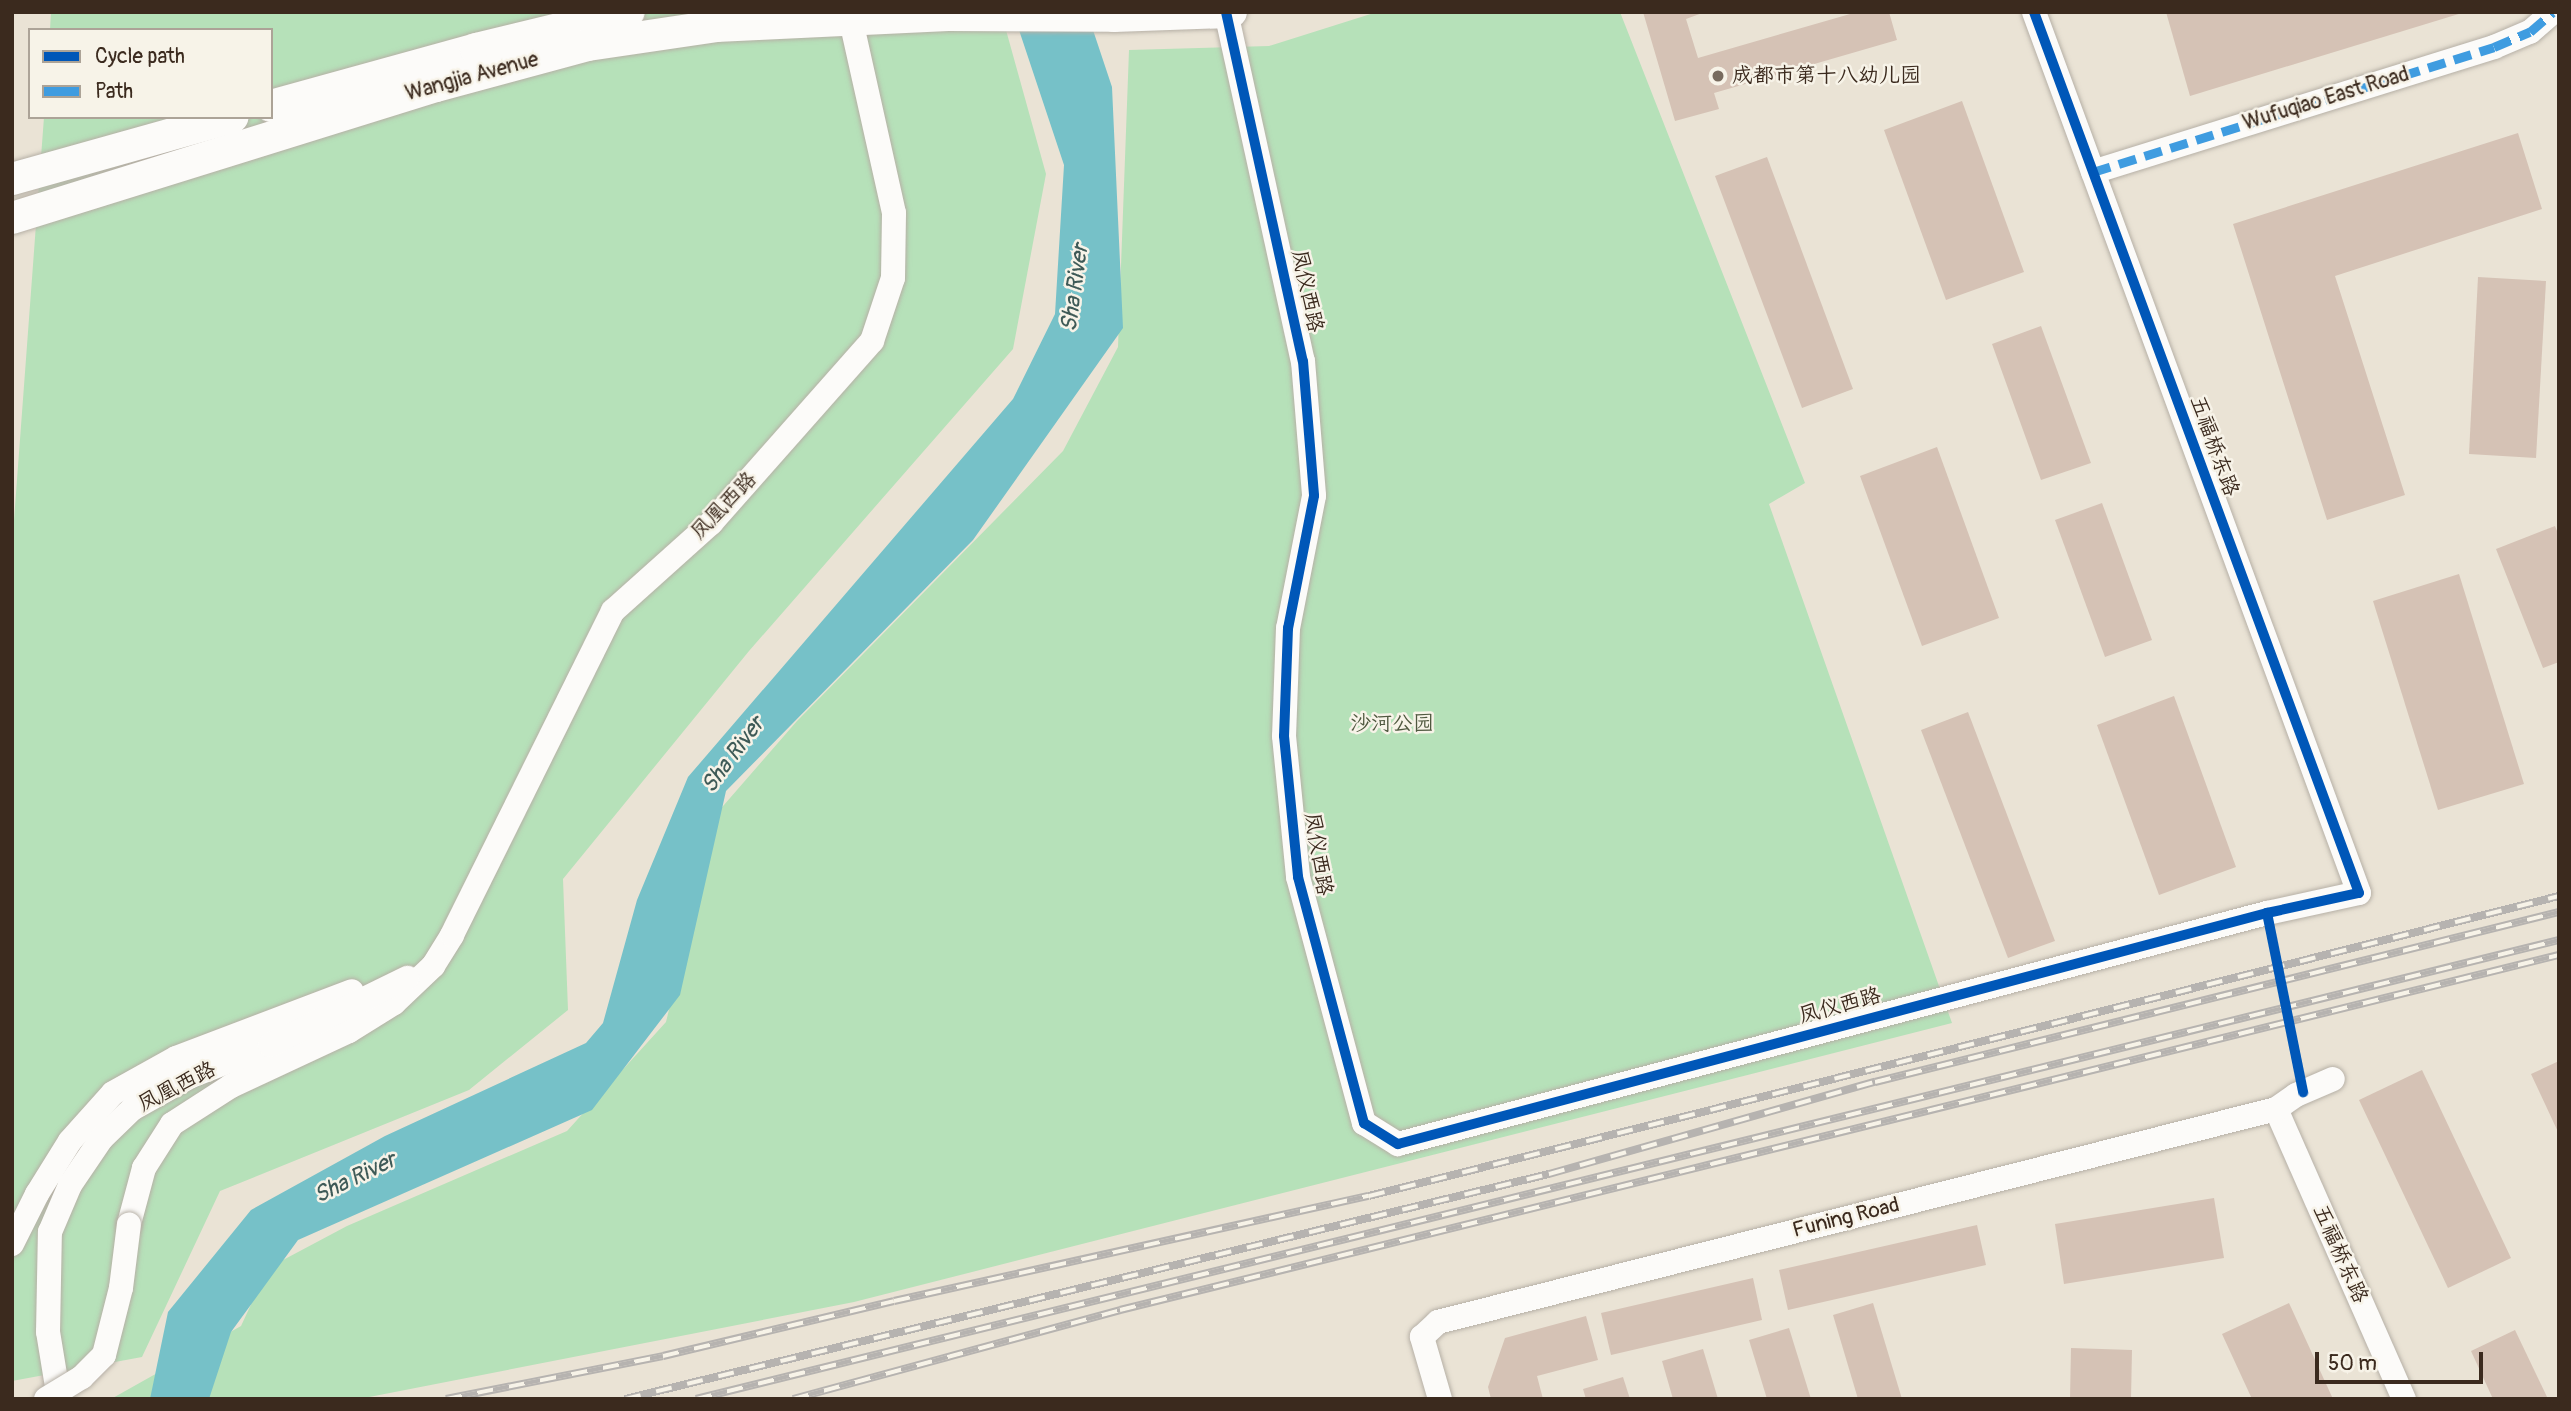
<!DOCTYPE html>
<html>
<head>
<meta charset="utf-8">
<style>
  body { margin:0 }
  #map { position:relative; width:2571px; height:1411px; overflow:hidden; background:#eae3d5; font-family:Pangolin,"LXGW WenKai TC",sans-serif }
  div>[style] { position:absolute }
  .green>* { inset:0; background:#b6e1b9 }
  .water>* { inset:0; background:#76c1c8 }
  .building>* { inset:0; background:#d5c2b5 }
  .roads { filter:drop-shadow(0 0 2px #b6b0a6) drop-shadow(0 0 2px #b6b0a6) }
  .minor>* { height:24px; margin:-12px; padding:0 12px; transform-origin:12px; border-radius:12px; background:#fcfbf9 }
  .major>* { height:32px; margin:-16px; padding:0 16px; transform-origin:16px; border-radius:16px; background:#fcfbf9 }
  .rail>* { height:8px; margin-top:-4px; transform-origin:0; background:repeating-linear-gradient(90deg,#f7f3e8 0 16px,#b6b3b0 0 32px); box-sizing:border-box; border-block:2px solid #b6b3b0 }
  .bridges { filter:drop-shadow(0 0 2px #b6b0a6) drop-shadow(0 0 2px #b6b0a6) }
  .minor-bridge>* { height:24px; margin:-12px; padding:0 12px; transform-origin:12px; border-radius:12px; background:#fcfbf9 }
  .quiet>* { height:9px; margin-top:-4.5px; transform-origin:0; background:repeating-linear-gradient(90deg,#3f9ce0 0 18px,transparent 0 27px) }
  .cycleway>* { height:10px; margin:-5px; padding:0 5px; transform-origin:5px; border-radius:5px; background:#0057b8 }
  .dots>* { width:19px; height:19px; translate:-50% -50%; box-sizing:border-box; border:4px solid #f7f3e8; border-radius:50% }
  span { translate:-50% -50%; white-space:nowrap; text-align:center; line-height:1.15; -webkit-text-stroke:5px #f7f3e8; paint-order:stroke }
  .poi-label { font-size:21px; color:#3b2a1e }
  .left { translate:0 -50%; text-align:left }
  .street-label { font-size:21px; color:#3b2a1e }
  .park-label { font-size:21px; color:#4f583f }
  .water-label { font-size:23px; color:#3e5a57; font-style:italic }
  .frame { position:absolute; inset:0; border:14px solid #3b2a1e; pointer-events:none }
  .legend { position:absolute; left:28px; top:28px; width:245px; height:91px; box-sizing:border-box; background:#f7f3e8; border:2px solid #aca397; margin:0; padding:9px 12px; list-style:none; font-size:21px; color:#3b2a1e }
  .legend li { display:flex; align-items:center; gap:14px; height:35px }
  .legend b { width:35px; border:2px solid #aca397 }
  .scale { position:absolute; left:2315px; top:1352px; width:168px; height:32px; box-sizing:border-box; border:4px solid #3b2a1e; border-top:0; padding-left:9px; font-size:21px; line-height:24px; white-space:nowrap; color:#3b2a1e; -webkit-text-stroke:5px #f7f3e8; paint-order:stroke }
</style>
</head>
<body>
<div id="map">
  <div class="green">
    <i style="clip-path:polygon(51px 12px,1001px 12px,1046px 174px,1013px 349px,749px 651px,563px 879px,568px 1010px,469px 1090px,220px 1191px,142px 1357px,12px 1381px,12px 547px,44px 117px,271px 117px,271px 30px,50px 30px)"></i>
    <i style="clip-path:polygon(1377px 12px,1620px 12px,1805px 483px,1769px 504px,1952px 1023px,854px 1302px,359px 1399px,111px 1399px,241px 1326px,268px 1268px,347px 1226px,567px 1131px,666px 1022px,717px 813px,797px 721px,1063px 451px,1118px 347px,1129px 50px,1269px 46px)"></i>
  </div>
  <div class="water">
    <i style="clip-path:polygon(1013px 12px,1087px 12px,1112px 87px,1123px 328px,973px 540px,726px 791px,680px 995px,592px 1110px,298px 1240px,231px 1332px,209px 1399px,150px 1399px,168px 1312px,251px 1210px,385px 1136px,586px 1043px,603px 1023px,637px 900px,688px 777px,1013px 399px,1055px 314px,1064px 165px)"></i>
  </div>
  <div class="building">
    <i style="clip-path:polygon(1643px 12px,1705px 12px,1686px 19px,1698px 58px,1857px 12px,1889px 12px,1897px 40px,1714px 93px,1719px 109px,1675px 121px)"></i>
    <i style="clip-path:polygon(2166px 12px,2462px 12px,2462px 13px,2190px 96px)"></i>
    <i style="clip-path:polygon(1962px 101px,2024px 272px,1946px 300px,1884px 130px)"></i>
    <i style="clip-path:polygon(2518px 133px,2542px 209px,2335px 276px,2405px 495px,2327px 520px,2233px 224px)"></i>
    <i style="clip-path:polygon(1767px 157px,1853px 389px,1802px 408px,1715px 176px)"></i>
    <i style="clip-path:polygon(2478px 277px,2546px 281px,2536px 458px,2469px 454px)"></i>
    <i style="clip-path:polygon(2041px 326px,2091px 463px,2041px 480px,1992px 344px)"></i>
    <i style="clip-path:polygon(1937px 447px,1999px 618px,1922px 646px,1860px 476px)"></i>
    <i style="clip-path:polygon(2102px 503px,2152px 640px,2105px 657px,2055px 520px)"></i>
    <i style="clip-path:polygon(2555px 526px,2559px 536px,2559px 662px,2543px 668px,2496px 549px)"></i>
    <i style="clip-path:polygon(2459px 574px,2524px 784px,2438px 810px,2373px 601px)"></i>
    <i style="clip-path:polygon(2174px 696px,2236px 867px,2159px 895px,2097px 725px)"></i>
    <i style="clip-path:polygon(1968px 712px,2055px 941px,2008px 958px,1921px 730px)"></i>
    <i style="clip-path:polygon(2559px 1061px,2559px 1134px,2531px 1074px)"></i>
    <i style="clip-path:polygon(2422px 1070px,2511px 1258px,2448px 1288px,2359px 1100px)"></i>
    <i style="clip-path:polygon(2214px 1198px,2224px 1258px,2064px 1284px,2055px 1224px)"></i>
    <i style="clip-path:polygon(1977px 1225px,1986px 1265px,1788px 1310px,1779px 1270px)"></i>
    <i style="clip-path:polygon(1753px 1278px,1762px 1320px,1611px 1355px,1601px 1313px)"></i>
    <i style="clip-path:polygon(1873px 1303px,1902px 1399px,1858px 1399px,1833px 1315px)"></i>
    <i style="clip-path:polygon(2289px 1303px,2333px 1399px,2252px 1399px,2222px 1334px)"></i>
    <i style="clip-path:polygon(1586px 1316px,1598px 1360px,1537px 1376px,1543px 1399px,1491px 1399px,1488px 1387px,1505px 1338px)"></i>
    <i style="clip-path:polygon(1789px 1328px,1811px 1399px,1767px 1399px,1749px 1340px)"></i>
    <i style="clip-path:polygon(2515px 1330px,2548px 1399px,2493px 1399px,2471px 1351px)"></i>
    <i style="clip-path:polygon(2071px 1348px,2132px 1350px,2131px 1399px,2070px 1399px)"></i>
    <i style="clip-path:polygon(1703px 1349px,1718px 1399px,1673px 1399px,1662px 1361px)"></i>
    <i style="clip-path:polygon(1623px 1377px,1630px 1399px,1586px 1399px,1583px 1389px)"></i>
  </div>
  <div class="roads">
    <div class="minor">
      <i style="left:1226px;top:12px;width:357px;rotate:77.6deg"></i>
      <i style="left:1303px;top:361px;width:135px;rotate:85.3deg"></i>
      <i style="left:1314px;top:496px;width:135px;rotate:101.1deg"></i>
      <i style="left:1288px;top:628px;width:108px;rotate:92.1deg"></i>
      <i style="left:1284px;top:736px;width:142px;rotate:84.3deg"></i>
      <i style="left:1298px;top:877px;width:255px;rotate:75deg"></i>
      <i style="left:1364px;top:1123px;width:40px;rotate:32deg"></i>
      <i style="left:1398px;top:1144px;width:899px;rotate:-14.89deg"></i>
      <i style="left:2267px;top:913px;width:94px;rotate:-12.3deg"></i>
      <i style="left:2359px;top:893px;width:939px;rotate:-110.25deg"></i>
      <i style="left:2093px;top:172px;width:420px;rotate:-17.3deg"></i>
      <i style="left:2494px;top:47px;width:39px;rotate:-23deg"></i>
      <i style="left:2530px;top:32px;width:30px;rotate:-41deg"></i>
      <i style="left:2276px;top:1109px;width:317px;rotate:66.2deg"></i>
      <i style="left:129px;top:1224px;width:58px;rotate:-75deg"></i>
      <i style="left:144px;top:1168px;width:52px;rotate:-57.5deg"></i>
      <i style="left:172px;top:1124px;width:70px;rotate:-32.8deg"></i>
      <i style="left:231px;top:1086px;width:130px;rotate:-25deg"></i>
      <i style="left:349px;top:1031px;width:53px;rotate:-31.9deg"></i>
      <i style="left:394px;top:1003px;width:54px;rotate:-43.5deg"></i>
      <i style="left:433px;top:966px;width:36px;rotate:-58deg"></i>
      <i style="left:452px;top:935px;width:362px;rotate:-63.6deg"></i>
      <i style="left:613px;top:611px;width:132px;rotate:-41.9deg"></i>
      <i style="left:711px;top:523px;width:243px;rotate:-48.5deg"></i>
      <i style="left:872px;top:341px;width:66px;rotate:-71.6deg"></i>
      <i style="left:893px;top:278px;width:65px;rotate:-89.1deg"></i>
      <i style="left:894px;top:213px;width:206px;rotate:-102.6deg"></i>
      <i style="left:12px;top:1244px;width:56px;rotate:-63.4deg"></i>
      <i style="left:37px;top:1194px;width:62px;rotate:-58.1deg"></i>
      <i style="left:70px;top:1141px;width:64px;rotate:-48.1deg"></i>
      <i style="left:113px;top:1093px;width:72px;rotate:-29.1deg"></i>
      <i style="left:176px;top:1058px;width:188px;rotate:-20.8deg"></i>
      <i style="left:59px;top:1399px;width:68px;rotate:-99.3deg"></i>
      <i style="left:48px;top:1332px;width:100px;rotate:-88.9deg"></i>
      <i style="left:50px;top:1232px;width:51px;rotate:-66.9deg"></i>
      <i style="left:70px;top:1185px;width:57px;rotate:-55.8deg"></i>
      <i style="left:102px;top:1138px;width:42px;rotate:-44deg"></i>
      <i style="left:132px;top:1109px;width:68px;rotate:-29.2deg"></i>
      <i style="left:191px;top:1076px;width:85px;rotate:-21.4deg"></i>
      <i style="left:270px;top:1045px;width:153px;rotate:-26.1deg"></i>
      <i style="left:1440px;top:1399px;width:65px;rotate:-106.2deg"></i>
      <i style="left:1422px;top:1337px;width:22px;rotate:-43deg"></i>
      <i style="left:1438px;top:1322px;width:865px;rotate:-14.26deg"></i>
      <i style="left:2276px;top:1109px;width:24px;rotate:-35deg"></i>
      <i style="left:2296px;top:1095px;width:40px;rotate:-23.4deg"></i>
    </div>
    <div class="major">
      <i style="left:271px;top:106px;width:213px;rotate:-15.5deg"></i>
      <i style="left:476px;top:49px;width:157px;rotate:-13.6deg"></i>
      <i style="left:12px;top:179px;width:229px;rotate:-15.7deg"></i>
      <i style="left:12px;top:218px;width:444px;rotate:-17.3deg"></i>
      <i style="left:436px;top:86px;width:157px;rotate:-15.1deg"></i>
      <i style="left:588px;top:45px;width:129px;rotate:-8.4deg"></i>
      <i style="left:716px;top:26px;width:232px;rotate:-2.7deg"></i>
      <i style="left:948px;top:15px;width:166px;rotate:0.3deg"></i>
      <i style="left:1114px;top:16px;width:117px;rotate:-2deg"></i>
    </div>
  </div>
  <div class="rail">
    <i style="left:446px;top:1399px;width:221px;rotate:-11.2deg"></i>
    <i style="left:663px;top:1356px;width:237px;rotate:-13.4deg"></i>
    <i style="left:894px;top:1301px;width:486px;rotate:-12.5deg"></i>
    <i style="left:1369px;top:1196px;width:1227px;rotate:-14.15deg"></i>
    <i style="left:625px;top:1399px;width:951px;rotate:-13.69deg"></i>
    <i style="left:1549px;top:1174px;width:339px;rotate:-15.8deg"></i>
    <i style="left:1875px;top:1082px;width:705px;rotate:-13.96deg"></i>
    <i style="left:696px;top:1399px;width:1919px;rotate:-13.84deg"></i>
    <i style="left:793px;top:1399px;width:339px;rotate:-15.2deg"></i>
    <i style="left:1120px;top:1310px;width:1482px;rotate:-13.86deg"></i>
  </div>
  <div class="bridges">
    <div class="minor-bridge">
      <i style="left:46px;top:1399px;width:42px;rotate:-31.4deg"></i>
      <i style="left:82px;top:1377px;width:31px;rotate:-45deg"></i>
      <i style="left:104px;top:1355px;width:69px;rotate:-75.8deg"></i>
      <i style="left:121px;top:1288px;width:64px;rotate:-82.9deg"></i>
    </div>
  </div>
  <div class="quiet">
    <i style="left:2093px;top:172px;width:420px;rotate:-17.3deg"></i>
    <i style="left:2494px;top:47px;width:39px;rotate:-23deg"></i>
    <i style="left:2530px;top:32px;width:30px;rotate:-41deg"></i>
  </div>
  <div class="cycleway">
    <i style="left:1226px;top:12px;width:357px;rotate:77.6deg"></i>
    <i style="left:1303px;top:361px;width:135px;rotate:85.3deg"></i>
    <i style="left:1314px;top:496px;width:135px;rotate:101.1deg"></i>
    <i style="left:1288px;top:628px;width:108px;rotate:92.1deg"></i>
    <i style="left:1284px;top:736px;width:142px;rotate:84.3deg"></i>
    <i style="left:1298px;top:877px;width:255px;rotate:75deg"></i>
    <i style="left:1364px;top:1123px;width:40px;rotate:32deg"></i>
    <i style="left:1398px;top:1144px;width:899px;rotate:-14.89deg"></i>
    <i style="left:2267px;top:913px;width:94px;rotate:-12.3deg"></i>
    <i style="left:2359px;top:893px;width:939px;rotate:-110.25deg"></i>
    <i style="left:2267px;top:913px;width:183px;rotate:78.6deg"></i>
  </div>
  <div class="dots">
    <i style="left:1718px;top:76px;background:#786b5e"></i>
  </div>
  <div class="poi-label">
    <span class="left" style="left:1732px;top:76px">成都市第十八幼儿园</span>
  </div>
  <div class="street-label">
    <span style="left:472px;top:77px;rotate:-15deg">Wangjia Avenue</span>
    <span style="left:2326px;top:99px;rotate:-17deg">Wufuqiao East Road</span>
    <span style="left:1307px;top:291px;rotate:78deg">凤仪西路</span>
    <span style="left:2214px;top:446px;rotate:70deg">五福桥东路</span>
    <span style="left:724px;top:506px;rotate:-46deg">凤凰西路</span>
    <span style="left:1318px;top:854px;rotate:81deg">凤仪西路</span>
    <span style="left:1840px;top:1006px;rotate:-15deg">凤仪西路</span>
    <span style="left:177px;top:1087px;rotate:-27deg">凤凰西路</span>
    <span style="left:1846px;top:1218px;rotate:-14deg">Funing Road</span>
    <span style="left:2340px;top:1254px;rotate:66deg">五福桥东路</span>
  </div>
  <div class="park-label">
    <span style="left:1392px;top:724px">沙河公园</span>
  </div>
  <div class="water-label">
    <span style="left:1075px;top:288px;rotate:-82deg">Sha River</span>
    <span style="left:733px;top:755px;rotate:-53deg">Sha River</span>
    <span style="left:355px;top:1178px;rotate:-26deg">Sha River</span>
  </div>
  <div class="frame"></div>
  <ul class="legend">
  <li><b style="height:9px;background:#0057b8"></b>Cycle path</li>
  <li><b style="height:9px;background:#3f9ce0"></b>Path</li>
  </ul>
  <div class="scale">50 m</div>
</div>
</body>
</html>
